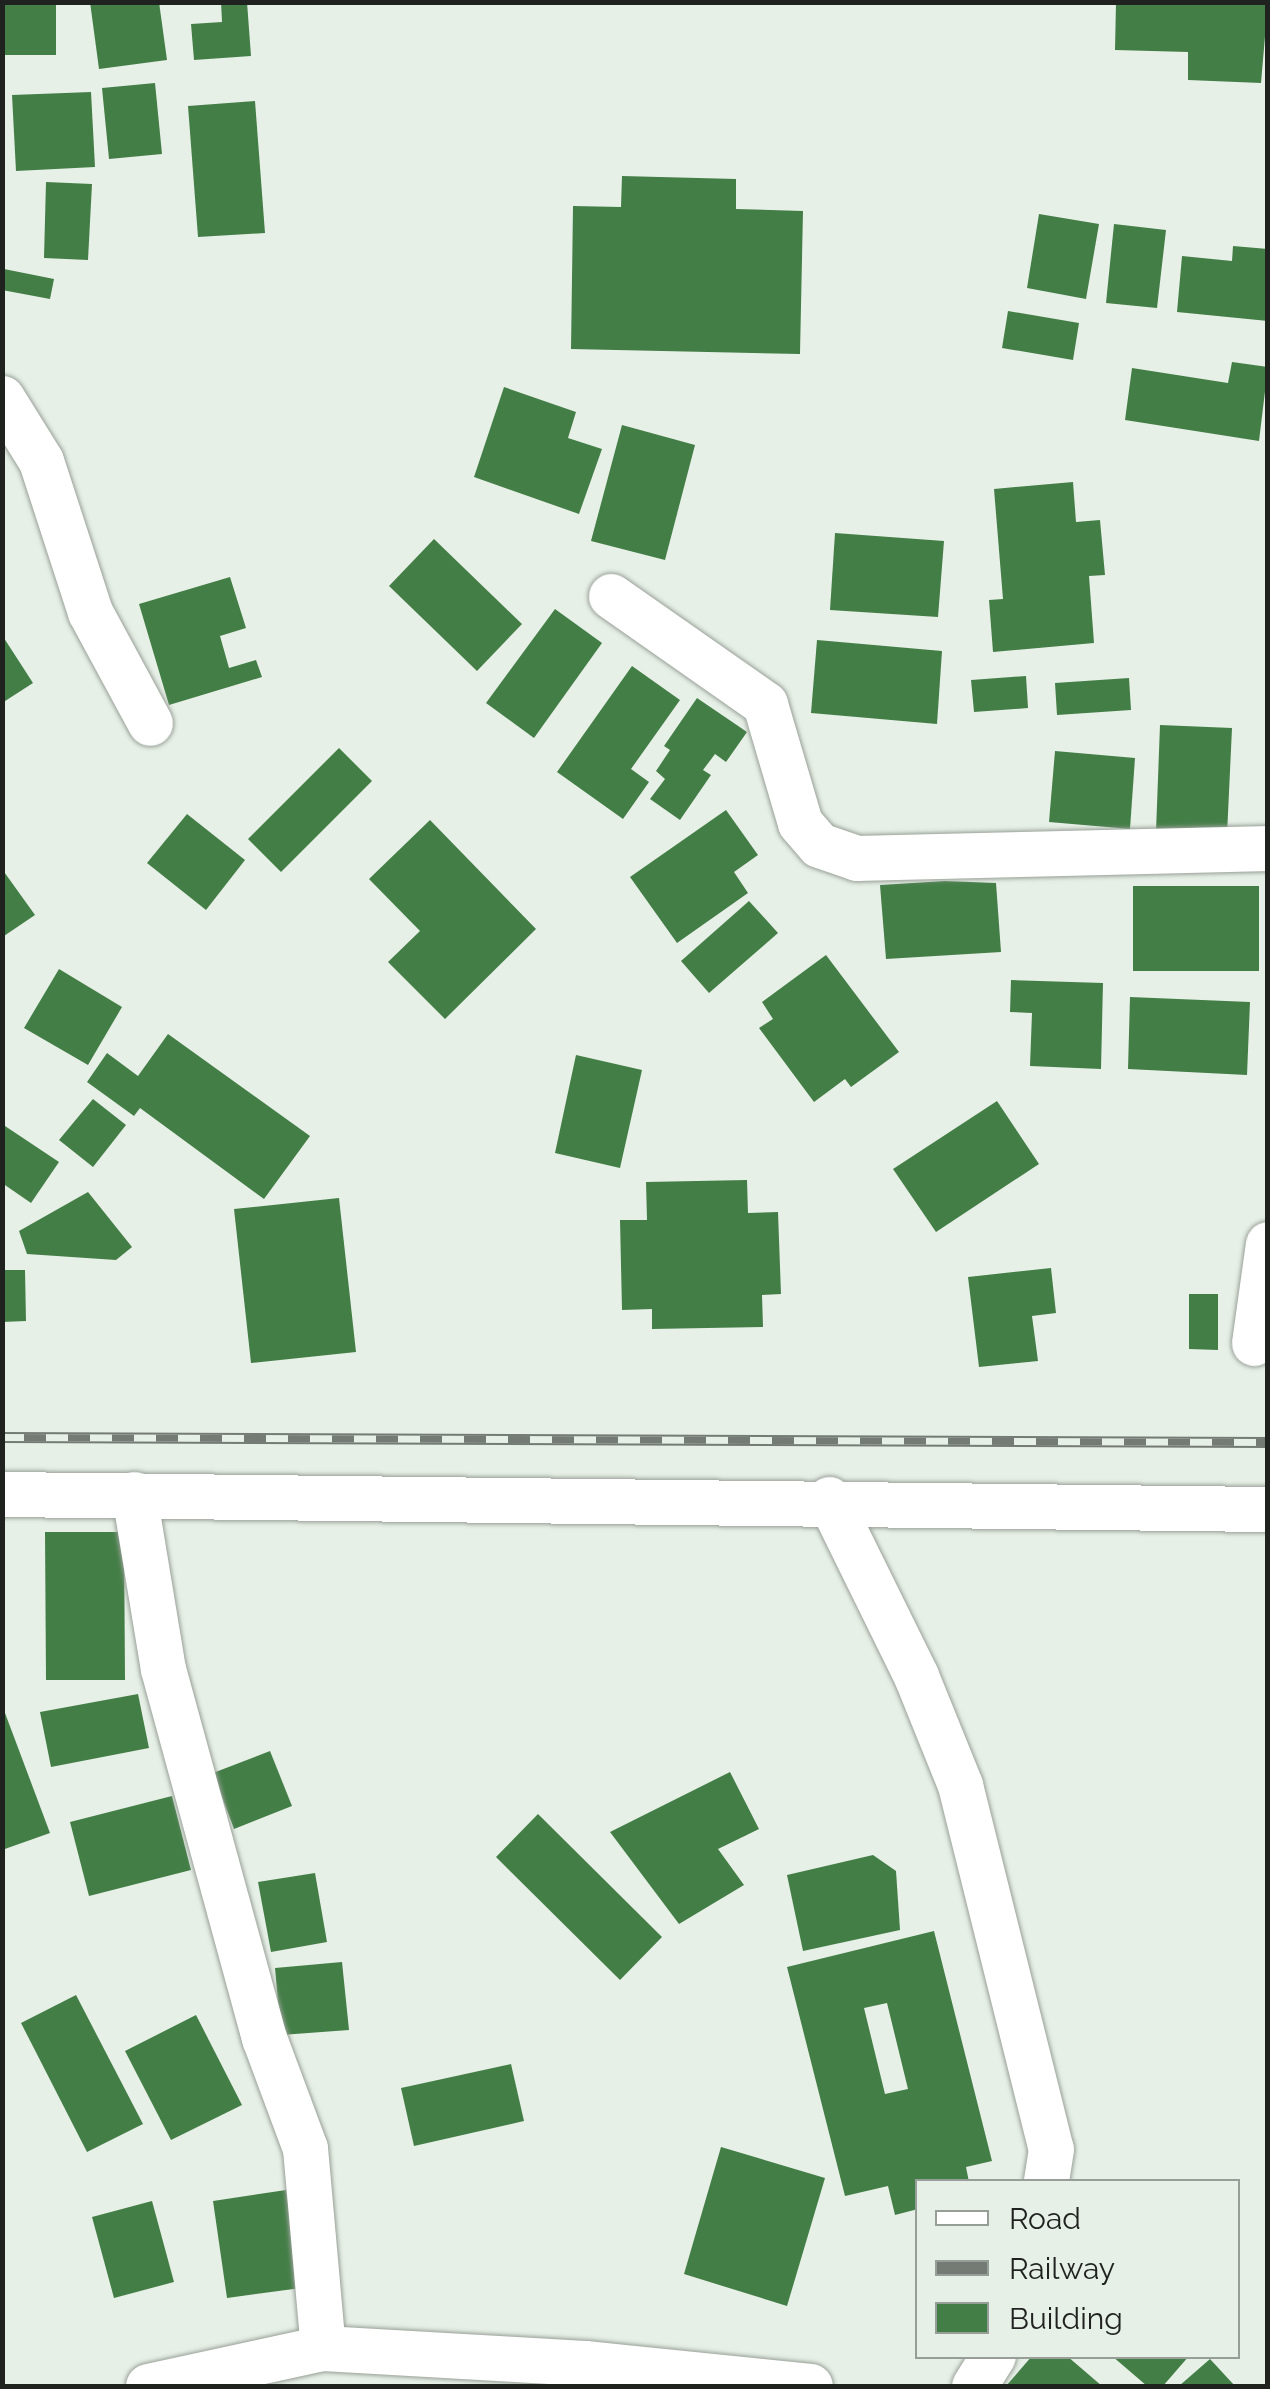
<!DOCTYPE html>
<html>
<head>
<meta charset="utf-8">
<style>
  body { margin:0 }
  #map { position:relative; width:1270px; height:2389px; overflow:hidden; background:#e7f0e7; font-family:Raleway,sans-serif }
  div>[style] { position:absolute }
  .building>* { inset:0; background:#447e47 }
  .roads { filter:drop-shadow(0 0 2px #98a098) drop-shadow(0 0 2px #98a098) }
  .minor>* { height:45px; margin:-22.5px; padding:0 22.5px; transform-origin:22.5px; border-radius:22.5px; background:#fff }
  .rail>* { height:11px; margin-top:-5.5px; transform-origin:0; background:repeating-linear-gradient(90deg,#e7f0e7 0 22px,#747a74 0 44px); box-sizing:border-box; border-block:2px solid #747a74 }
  span { translate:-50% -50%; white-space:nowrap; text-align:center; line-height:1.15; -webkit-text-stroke:8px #e7f0e7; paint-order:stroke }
  .frame { position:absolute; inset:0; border:5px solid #1f221f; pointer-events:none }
  .legend { position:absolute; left:915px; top:2179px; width:325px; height:180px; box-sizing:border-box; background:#e7f0e7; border:2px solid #979e97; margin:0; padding:12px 18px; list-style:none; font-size:30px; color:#1f221f }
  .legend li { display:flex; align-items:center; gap:20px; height:50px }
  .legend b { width:50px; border:2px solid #979e97 }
</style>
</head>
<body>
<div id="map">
  <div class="building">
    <i style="clip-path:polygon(2px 2px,56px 2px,56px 55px,2px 55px)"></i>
    <i style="clip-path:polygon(90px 2px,159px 2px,167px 60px,99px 69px)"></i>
    <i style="clip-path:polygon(221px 2px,247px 2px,251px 56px,194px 60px,191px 24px,222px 22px)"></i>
    <i style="clip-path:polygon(1116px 2px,1268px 2px,1261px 83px,1188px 80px,1188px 52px,1115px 50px)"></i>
    <i style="clip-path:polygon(155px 83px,162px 154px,109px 159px,102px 88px)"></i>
    <i style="clip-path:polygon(91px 92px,95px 167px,16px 171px,12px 95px)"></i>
    <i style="clip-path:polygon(255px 101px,265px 233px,198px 237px,188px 106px)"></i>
    <i style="clip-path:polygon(622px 176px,736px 179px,736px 209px,803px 211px,800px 354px,571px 349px,573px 206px,621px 207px)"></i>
    <i style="clip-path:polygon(46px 182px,92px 184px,88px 260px,44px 258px)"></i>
    <i style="clip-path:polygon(1039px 214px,1099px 224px,1086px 299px,1027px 288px)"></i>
    <i style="clip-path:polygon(1114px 224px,1166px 230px,1157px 308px,1106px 303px)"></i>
    <i style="clip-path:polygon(1233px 246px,1268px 249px,1268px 321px,1177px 312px,1182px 256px,1232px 261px)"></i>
    <i style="clip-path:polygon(4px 269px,54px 279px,50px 299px,2px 290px)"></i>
    <i style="clip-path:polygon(1008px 311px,1079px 323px,1073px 360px,1002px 348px)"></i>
    <i style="clip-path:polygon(1232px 362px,1268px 367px,1259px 441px,1125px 420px,1132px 368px,1228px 383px)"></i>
    <i style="clip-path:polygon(504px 387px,576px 412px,568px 438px,602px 449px,579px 514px,474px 477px)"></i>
    <i style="clip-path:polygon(622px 425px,695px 445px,665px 560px,591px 541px)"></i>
    <i style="clip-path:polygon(1073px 482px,1076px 522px,1100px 520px,1105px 575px,1089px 576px,1094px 643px,993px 652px,989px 600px,1003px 599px,994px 489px)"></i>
    <i style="clip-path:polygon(835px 533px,944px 541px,938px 617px,830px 610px)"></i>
    <i style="clip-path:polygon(434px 539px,522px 624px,477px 671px,389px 586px)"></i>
    <i style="clip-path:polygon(230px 577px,246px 628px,220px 636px,229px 668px,256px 660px,262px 677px,169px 705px,139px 604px)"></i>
    <i style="clip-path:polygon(555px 609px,602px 643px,534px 738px,486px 703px)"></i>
    <i style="clip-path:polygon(2px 635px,33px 683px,2px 703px)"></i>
    <i style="clip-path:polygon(817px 640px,942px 651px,937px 724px,811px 713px)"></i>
    <i style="clip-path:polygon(632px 666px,680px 700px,631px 769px,649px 782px,623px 819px,557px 772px)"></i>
    <i style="clip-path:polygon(1026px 676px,1028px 708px,974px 712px,971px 680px)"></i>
    <i style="clip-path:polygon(1129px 678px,1131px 710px,1057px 715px,1055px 683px)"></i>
    <i style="clip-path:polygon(697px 698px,747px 732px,726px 762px,715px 754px,703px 770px,711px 775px,680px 820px,650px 799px,665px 779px,656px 771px,670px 750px,664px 746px)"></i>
    <i style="clip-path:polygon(1160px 725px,1232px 728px,1227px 835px,1156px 832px)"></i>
    <i style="clip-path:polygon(339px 748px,372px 781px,281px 872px,248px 839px)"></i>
    <i style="clip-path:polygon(1055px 751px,1135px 758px,1130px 829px,1049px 822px)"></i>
    <i style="clip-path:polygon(726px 810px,758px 855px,734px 872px,748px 893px,677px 943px,630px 877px)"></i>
    <i style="clip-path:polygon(187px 814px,245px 860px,206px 910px,147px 863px)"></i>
    <i style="clip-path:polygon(430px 820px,536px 929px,445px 1019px,388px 962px,420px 931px,369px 879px)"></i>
    <i style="clip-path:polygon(2px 869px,35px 915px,4px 936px,2px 934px)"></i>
    <i style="clip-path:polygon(945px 881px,996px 883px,1001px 952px,886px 959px,880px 885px)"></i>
    <i style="clip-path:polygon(1133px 886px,1259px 886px,1259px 971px,1133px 971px)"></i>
    <i style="clip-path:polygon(749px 901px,778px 933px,709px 993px,681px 961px)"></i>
    <i style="clip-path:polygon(826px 955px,899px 1052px,851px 1087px,845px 1079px,814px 1102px,759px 1028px,773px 1019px,762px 1002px)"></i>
    <i style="clip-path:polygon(59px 969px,122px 1007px,88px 1065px,24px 1028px)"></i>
    <i style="clip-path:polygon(1011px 980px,1103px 983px,1101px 1069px,1030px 1066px,1032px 1013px,1010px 1012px)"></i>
    <i style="clip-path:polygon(1130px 997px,1250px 1002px,1247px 1075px,1128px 1069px)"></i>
    <i style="clip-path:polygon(168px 1034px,310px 1136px,264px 1199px,140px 1108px,134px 1116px,87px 1082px,107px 1053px,138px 1076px)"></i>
    <i style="clip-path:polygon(576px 1055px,642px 1070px,620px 1168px,555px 1153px)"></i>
    <i style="clip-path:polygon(93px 1099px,126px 1125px,93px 1167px,59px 1140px)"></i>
    <i style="clip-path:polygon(997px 1101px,1039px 1164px,936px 1232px,893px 1169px)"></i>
    <i style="clip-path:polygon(2px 1124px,59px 1162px,31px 1203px,2px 1183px)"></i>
    <i style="clip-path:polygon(747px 1180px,748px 1213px,778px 1212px,781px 1294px,762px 1295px,763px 1327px,652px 1329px,652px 1309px,622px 1310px,620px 1220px,647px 1220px,646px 1182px)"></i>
    <i style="clip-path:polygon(88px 1192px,132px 1247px,116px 1260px,27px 1254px,19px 1231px)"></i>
    <i style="clip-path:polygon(339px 1198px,356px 1352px,251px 1363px,234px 1209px)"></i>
    <i style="clip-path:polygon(1051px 1268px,1056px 1313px,1032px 1316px,1038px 1361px,979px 1367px,968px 1277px)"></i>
    <i style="clip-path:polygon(2px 1270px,25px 1270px,26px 1321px,2px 1322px)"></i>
    <i style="clip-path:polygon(1189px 1294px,1218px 1294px,1218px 1350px,1189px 1349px)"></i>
    <i style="clip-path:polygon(45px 1532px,124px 1532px,125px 1680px,46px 1680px)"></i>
    <i style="clip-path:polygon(138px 1694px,149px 1748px,51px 1767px,40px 1712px)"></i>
    <i style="clip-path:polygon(2px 1705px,50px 1833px,2px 1850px)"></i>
    <i style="clip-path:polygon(270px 1751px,292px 1806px,234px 1829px,213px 1773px)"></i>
    <i style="clip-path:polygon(730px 1772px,759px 1829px,718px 1849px,744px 1885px,679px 1924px,610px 1832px)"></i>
    <i style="clip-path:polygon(172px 1796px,191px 1870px,89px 1896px,70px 1822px)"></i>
    <i style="clip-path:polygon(538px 1814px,662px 1937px,620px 1980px,496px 1857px)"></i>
    <i style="clip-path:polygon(873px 1855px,896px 1871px,900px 1930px,803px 1951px,787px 1875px)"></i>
    <i style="clip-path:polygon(315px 1873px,327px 1942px,271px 1952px,258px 1882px)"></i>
    <i style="clip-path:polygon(evenodd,934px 1931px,992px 2161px,966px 2167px,969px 2182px,918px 2182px,918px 2209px,895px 2215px,888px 2186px,845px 2196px,787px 1967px,934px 1931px,887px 2003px,908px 2089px,885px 2094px,864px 2008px,887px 2003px)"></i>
    <i style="clip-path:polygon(342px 1962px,349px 2030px,281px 2035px,275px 1968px)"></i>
    <i style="clip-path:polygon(76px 1995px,143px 2124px,87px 2152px,21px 2023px)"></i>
    <i style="clip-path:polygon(196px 2015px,242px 2105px,171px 2140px,125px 2051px)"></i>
    <i style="clip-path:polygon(511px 2064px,524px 2121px,414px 2146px,401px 2088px)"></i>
    <i style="clip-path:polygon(721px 2147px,825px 2178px,787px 2306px,684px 2274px)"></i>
    <i style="clip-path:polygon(286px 2190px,301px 2288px,227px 2298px,213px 2201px)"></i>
    <i style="clip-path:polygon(152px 2201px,174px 2282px,114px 2298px,92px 2217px)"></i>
    <i style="clip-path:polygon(1032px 2356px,1067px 2356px,1102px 2386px,1006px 2386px)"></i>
    <i style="clip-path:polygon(1112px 2356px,1189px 2356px,1163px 2386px,1147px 2386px)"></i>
    <i style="clip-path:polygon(1210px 2359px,1235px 2386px,1179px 2386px)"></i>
  </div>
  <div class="roads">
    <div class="minor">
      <i style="left:2px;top:398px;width:74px;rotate:58.2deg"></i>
      <i style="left:41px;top:461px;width:159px;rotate:72deg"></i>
      <i style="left:90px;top:612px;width:126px;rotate:61.6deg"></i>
      <i style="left:611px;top:596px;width:188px;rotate:35deg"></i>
      <i style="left:765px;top:704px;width:124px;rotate:73.6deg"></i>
      <i style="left:800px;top:823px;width:29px;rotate:49deg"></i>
      <i style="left:819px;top:845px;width:40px;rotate:18.9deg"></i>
      <i style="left:857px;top:858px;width:411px;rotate:-1.4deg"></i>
      <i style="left:1254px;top:1343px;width:100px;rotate:-82deg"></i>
      <i style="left:2px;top:1494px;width:1266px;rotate:0.68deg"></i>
      <i style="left:134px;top:1494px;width:177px;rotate:80.6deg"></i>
      <i style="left:163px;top:1669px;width:383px;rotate:74.7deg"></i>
      <i style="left:264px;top:2038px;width:117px;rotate:69.6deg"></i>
      <i style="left:305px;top:2148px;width:201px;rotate:84.9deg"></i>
      <i style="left:829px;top:1499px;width:197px;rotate:63.8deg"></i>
      <i style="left:916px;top:1676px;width:118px;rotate:68deg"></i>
      <i style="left:960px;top:1785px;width:375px;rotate:76deg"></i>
      <i style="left:1051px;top:2149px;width:33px;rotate:99deg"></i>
      <i style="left:148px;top:2386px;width:179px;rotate:-12.3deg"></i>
      <i style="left:323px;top:2348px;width:262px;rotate:3.3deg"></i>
      <i style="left:585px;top:2363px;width:226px;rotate:5.8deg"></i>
      <i style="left:974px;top:2386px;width:36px;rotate:-58deg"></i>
    </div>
  </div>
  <div class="rail">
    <i style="left:2px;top:1437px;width:1266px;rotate:0.23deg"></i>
  </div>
  <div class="frame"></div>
  <ul class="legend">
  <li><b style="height:12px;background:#fff"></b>Road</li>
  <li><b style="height:12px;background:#747a74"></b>Railway</li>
  <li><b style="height:28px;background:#447e47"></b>Building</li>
  </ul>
</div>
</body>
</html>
